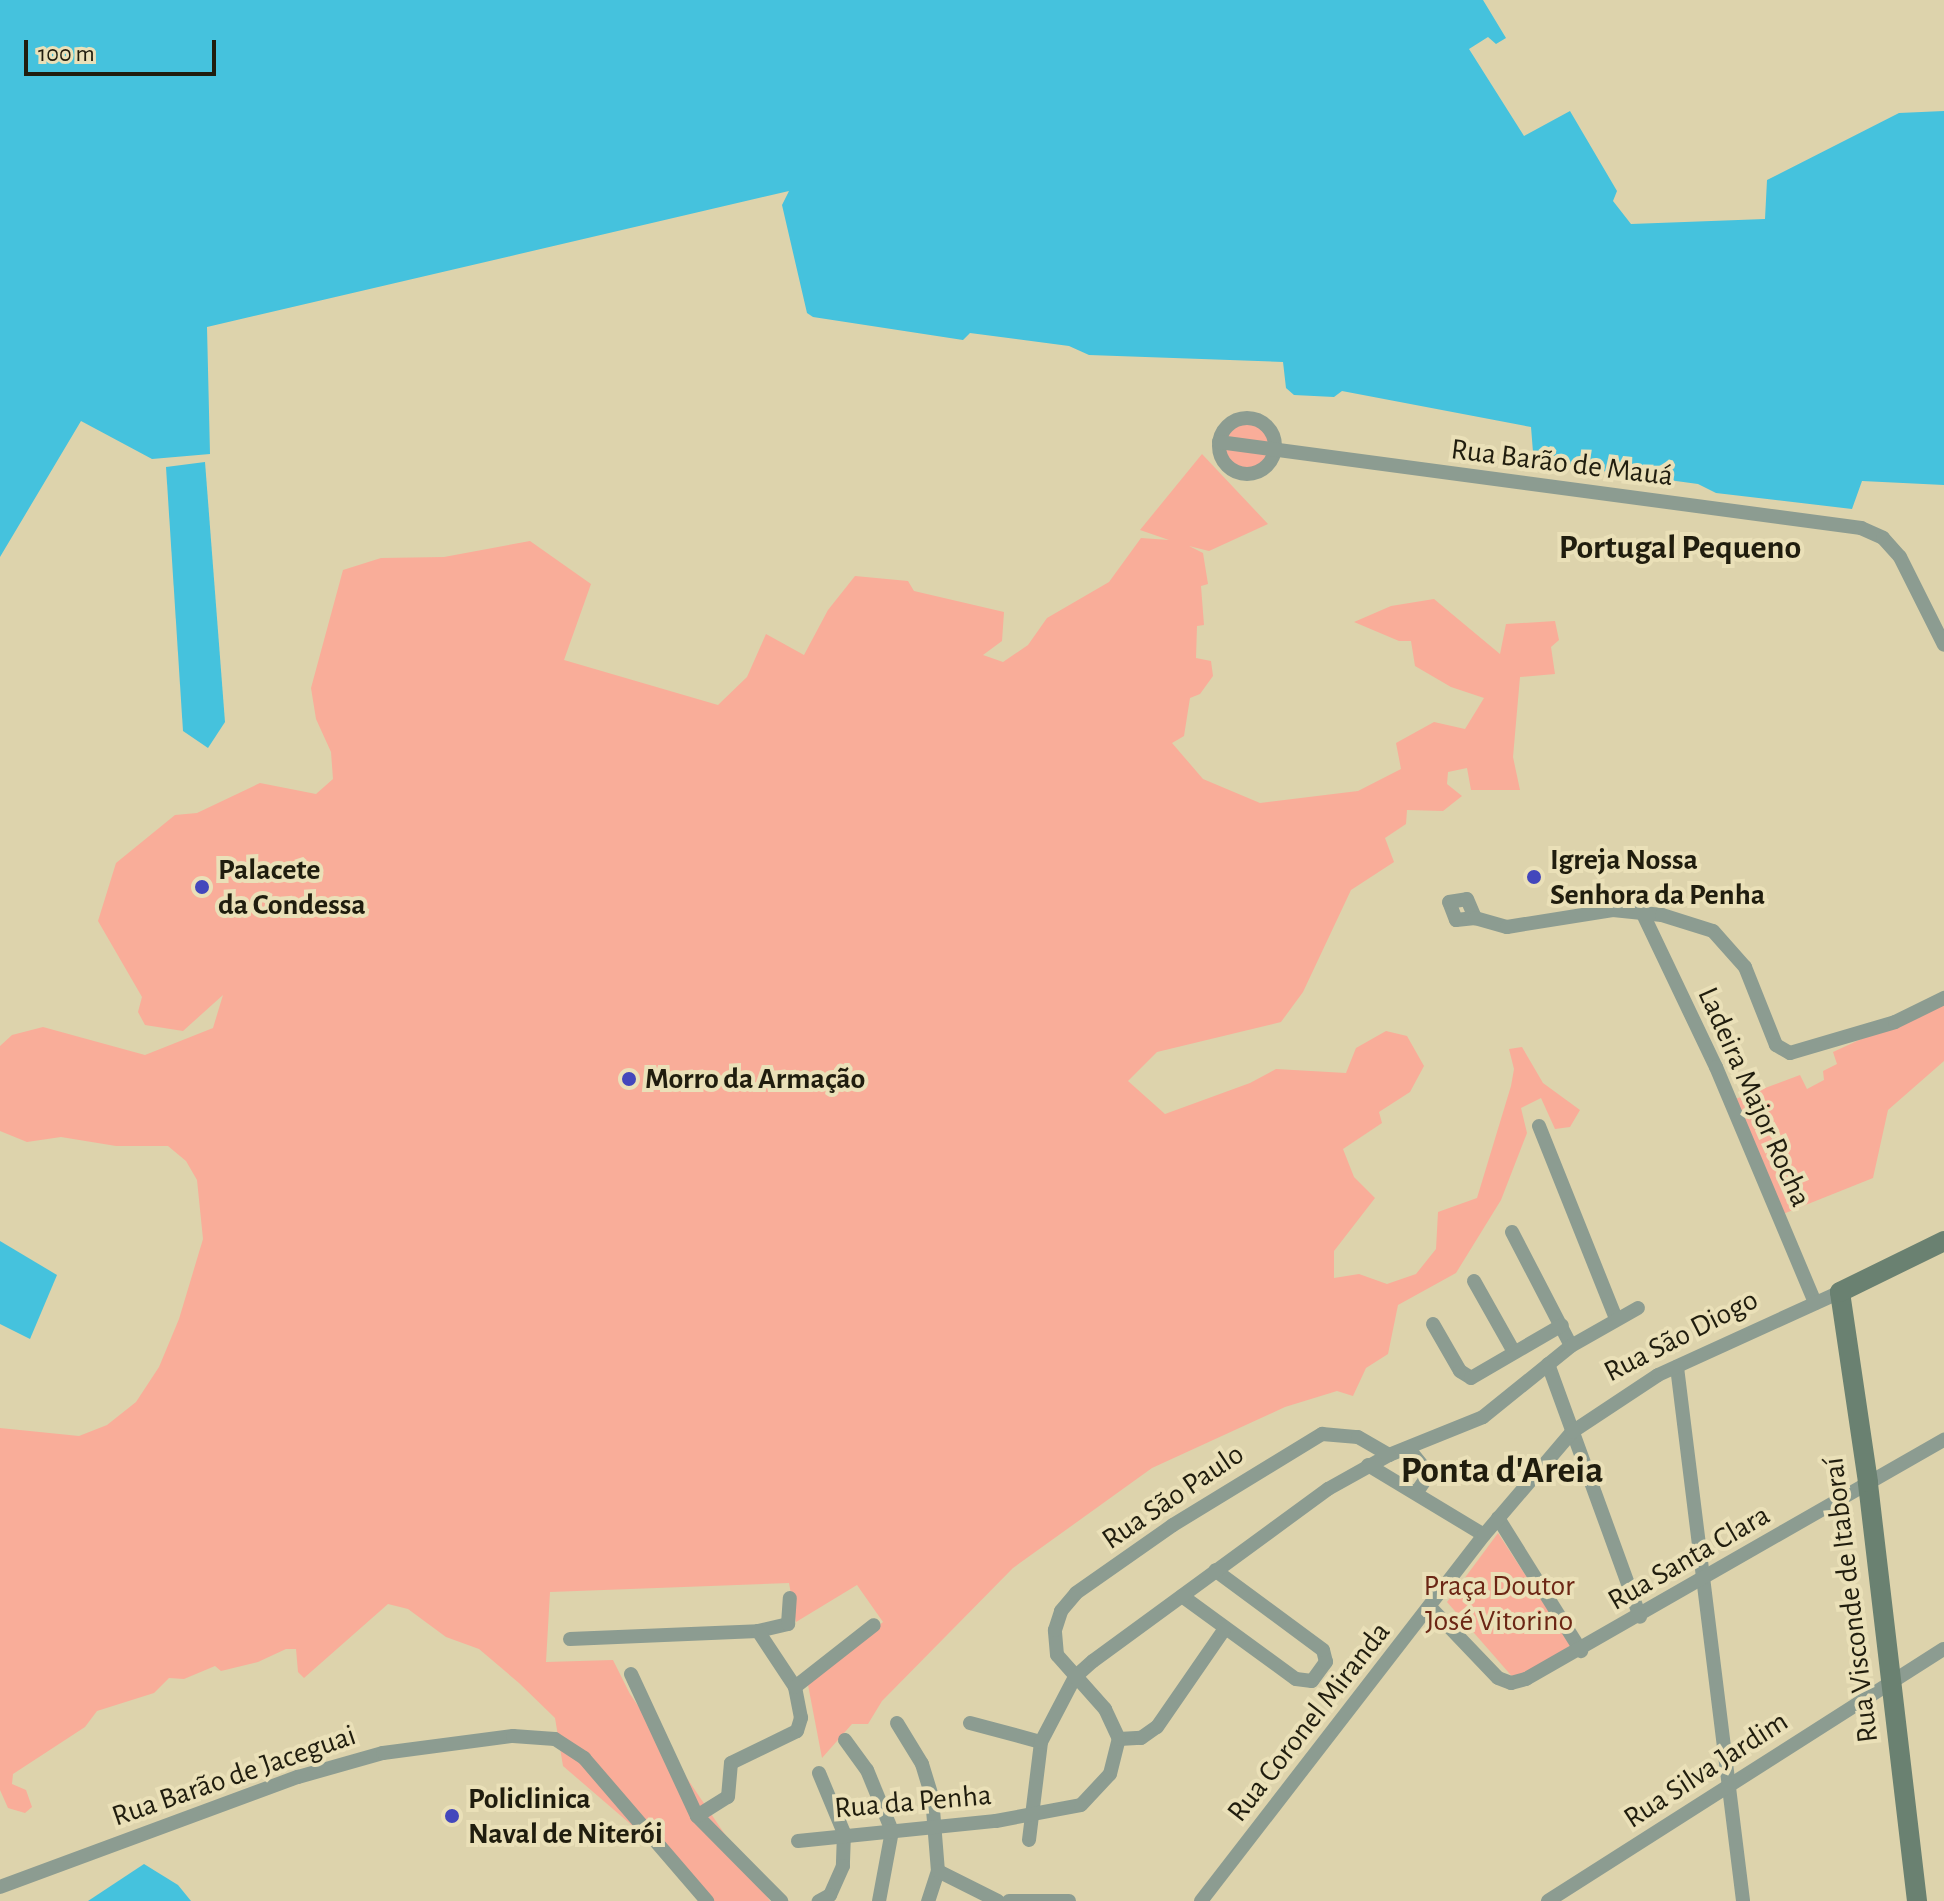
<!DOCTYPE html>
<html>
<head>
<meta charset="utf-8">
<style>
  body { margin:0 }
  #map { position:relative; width:1944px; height:1901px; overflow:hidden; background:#ddd3ac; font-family:"Alegreya Sans",sans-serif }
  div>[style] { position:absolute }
  .green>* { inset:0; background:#f9ad99 }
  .water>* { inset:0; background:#45c2dd }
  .street>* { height:14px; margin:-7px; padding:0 7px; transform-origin:7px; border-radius:7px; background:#8c9c91 }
  .street>.ring { margin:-7px; padding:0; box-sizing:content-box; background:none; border:14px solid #8c9c91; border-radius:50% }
  .secondary>* { height:20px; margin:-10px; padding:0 10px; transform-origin:10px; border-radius:10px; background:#6a8171 }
  .dots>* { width:22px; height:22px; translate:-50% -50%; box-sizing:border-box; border:4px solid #eae0b8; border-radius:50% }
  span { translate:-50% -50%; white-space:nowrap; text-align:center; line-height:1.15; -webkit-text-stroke:8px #eae0b8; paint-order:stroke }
  .street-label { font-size:30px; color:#201d0e }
  .poi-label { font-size:30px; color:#201d0e; font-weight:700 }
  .left { translate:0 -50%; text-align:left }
  .park-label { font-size:30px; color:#6c2615 }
  .quarter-label { font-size:34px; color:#201d0e; font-weight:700 }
  .district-label { font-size:38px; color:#201d0e; font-weight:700 }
  .scale { position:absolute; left:24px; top:40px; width:192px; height:36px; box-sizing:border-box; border:4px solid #201d0e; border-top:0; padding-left:10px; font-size:24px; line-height:28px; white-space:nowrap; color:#201d0e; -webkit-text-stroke:6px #eae0b8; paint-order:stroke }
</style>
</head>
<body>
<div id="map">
  <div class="green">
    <i style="clip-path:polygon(1256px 421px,1269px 431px,1273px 446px,1222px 440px,1237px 422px)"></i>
    <i style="clip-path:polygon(1221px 445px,1272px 451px,1266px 464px,1250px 471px,1232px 466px)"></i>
    <i style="clip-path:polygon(1202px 454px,1268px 524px,1209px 551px,1189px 546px,1203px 553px,1208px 584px,1201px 586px,1204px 625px,1197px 626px,1196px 658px,1211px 661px,1213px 676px,1200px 694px,1190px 698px,1184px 736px,1172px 743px,1203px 779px,1260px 803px,1358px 791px,1401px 769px,1396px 743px,1434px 722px,1465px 729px,1484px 698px,1451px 687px,1415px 666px,1411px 641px,1399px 641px,1354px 622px,1391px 606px,1434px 599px,1500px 654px,1506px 624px,1555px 621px,1559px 640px,1551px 647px,1555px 674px,1520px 677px,1513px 757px,1520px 790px,1471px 790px,1467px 768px,1448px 772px,1447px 784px,1462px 796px,1443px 811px,1407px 810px,1406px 824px,1385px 838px,1394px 862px,1351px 890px,1303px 992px,1281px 1022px,1157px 1052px,1128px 1081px,1165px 1114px,1250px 1083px,1276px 1069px,1346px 1073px,1356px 1048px,1386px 1031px,1407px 1036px,1424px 1066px,1410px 1092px,1379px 1112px,1382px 1123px,1343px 1149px,1354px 1177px,1375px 1198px,1334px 1251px,1334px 1278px,1359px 1274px,1387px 1284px,1416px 1274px,1436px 1249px,1438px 1212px,1477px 1198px,1511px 1086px,1514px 1069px,1509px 1049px,1522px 1047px,1543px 1083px,1580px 1110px,1570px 1127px,1555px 1129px,1541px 1098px,1521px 1108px,1527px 1133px,1501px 1200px,1456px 1273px,1398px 1305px,1388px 1354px,1366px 1368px,1353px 1396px,1337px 1391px,1285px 1407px,1152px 1468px,1013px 1568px,882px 1701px,868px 1724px,852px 1724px,822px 1758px,808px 1685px,883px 1622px,857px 1585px,796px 1622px,789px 1583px,550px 1592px,546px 1662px,613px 1660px,630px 1694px,770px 1901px,707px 1901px,678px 1865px,563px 1766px,555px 1718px,519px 1683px,479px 1649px,446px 1637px,408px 1609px,388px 1604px,304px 1678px,298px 1672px,296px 1649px,286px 1649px,258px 1662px,221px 1671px,215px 1666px,184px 1679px,169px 1678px,154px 1693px,97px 1711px,85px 1727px,13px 1774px,12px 1784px,26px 1790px,32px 1807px,25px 1813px,8px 1808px,0 1790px,0 1428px,79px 1436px,107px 1425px,136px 1402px,159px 1367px,179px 1319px,203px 1239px,197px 1180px,186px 1161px,168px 1146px,116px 1146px,61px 1137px,27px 1142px,0 1131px,0 1046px,12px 1035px,43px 1027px,145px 1055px,213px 1028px,223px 995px,183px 1031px,145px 1025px,138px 1012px,142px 997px,98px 921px,116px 863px,175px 815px,197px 813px,260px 783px,316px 794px,333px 779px,331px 752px,316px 719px,311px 688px,343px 570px,381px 558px,444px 557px,530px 541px,591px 584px,564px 660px,718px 705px,747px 677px,766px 634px,804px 655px,828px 610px,855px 576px,908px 581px,914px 591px,1004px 612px,1002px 641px,983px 655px,1003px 662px,1028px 645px,1047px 618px,1109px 582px,1141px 538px,1169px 540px,1140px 530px)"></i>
    <i style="clip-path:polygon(1944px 1001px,1944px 1061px,1888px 1110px,1873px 1178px,1778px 1216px,1730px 1101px,1800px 1075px,1807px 1089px,1824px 1080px,1823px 1071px,1837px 1064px,1833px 1052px)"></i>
    <i style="clip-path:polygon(1498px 1533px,1571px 1645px,1516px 1681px,1447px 1602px)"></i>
  </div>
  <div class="water">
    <i style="clip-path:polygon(0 0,1483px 0,1506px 38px,1496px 44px,1488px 37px,1469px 49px,1524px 136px,1570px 111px,1617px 191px,1613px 201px,1631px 224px,1765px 219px,1767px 180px,1899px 113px,1944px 111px,1944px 485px,1862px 481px,1852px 509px,1716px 493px,1698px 484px,1551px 464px,1533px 452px,1531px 427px,1342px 391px,1334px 397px,1294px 395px,1286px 388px,1283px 362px,1089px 355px,1069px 346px,970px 333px,963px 340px,813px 317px,807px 313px,782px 205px,789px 191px,207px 327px,210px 454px,152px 459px,81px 421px,0 557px)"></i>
    <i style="clip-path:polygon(205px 462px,225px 722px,208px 748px,183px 731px,166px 467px)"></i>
    <i style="clip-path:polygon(0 1241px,57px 1275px,30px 1339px,0 1324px)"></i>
    <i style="clip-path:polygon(144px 1864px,178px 1885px,191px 1901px,88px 1901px)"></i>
  </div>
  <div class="street">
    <i class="ring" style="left:1219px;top:418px;width:42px;height:42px"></i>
    <i style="left:1219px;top:442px;width:648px;rotate:7.63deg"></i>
    <i style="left:1861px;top:528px;width:24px;rotate:24deg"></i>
    <i style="left:1883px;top:538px;width:25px;rotate:48deg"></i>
    <i style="left:1900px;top:557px;width:98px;rotate:63.4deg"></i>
    <i style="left:1642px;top:912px;width:172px;rotate:64.5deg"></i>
    <i style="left:1716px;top:1067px;width:256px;rotate:67.2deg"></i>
    <i style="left:1475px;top:918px;width:19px;rotate:174deg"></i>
    <i style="left:1456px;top:920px;width:19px;rotate:-111deg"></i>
    <i style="left:1449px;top:902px;width:18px;rotate:-9deg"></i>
    <i style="left:1467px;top:899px;width:21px;rotate:67deg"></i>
    <i style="left:1475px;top:918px;width:33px;rotate:16deg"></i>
    <i style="left:1507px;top:927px;width:107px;rotate:-9.1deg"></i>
    <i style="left:1613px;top:910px;width:49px;rotate:5.8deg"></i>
    <i style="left:1662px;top:915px;width:53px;rotate:17.4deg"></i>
    <i style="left:1713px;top:931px;width:48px;rotate:48.4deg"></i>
    <i style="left:1745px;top:967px;width:84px;rotate:68.3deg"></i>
    <i style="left:1776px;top:1045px;width:16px;rotate:30deg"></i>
    <i style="left:1790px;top:1053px;width:109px;rotate:-16.4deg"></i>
    <i style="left:1895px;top:1022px;width:55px;rotate:-26.1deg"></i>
    <i style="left:1539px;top:1126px;width:208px;rotate:68.2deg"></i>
    <i style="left:1512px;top:1232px;width:128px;rotate:62.6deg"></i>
    <i style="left:1474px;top:1281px;width:81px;rotate:60.6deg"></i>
    <i style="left:1433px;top:1324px;width:54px;rotate:60.1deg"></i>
    <i style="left:1460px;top:1371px;width:13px;rotate:32deg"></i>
    <i style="left:1471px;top:1378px;width:105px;rotate:-30.2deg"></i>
    <i style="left:1548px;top:1364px;width:269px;rotate:70deg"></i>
    <i style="left:1677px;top:1367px;width:538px;rotate:82.95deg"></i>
    <i style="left:1408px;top:1448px;width:33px;rotate:51deg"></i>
    <i style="left:1429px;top:1474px;width:22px;rotate:124deg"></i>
    <i style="left:1368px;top:1465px;width:135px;rotate:31.1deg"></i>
    <i style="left:1498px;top:1518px;width:157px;rotate:58deg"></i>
    <i style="left:1182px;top:1596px;width:141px;rotate:36.1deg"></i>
    <i style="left:1296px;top:1679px;width:16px;rotate:7deg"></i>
    <i style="left:1312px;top:1681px;width:24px;rotate:-54deg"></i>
    <i style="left:1326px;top:1662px;width:12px;rotate:-104deg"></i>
    <i style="left:1323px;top:1650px;width:134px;rotate:-143.5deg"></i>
    <i style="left:1432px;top:1609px;width:95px;rotate:46.3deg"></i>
    <i style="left:1498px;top:1678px;width:14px;rotate:21deg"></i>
    <i style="left:1511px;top:1683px;width:16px;rotate:-15deg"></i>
    <i style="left:1526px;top:1679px;width:482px;rotate:-29.8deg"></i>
    <i style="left:758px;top:1631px;width:31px;rotate:-13deg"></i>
    <i style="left:788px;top:1624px;width:26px;rotate:-86deg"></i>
    <i style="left:570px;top:1639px;width:188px;rotate:-2.4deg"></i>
    <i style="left:758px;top:1631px;width:67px;rotate:56.5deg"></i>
    <i style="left:631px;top:1674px;width:157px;rotate:65.1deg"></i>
    <i style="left:697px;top:1816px;width:120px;rotate:45.3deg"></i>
    <i style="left:897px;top:1723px;width:48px;rotate:58.6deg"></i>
    <i style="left:922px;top:1764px;width:34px;rotate:73deg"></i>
    <i style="left:932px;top:1797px;width:74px;rotate:85.4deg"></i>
    <i style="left:938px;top:1871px;width:32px;rotate:108deg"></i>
    <i style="left:970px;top:1723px;width:73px;rotate:15deg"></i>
    <i style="left:1119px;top:1739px;width:22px;rotate:-3deg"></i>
    <i style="left:1141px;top:1738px;width:19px;rotate:-35deg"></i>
    <i style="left:1157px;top:1727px;width:118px;rotate:-55.4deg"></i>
    <i style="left:845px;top:1740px;width:37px;rotate:54deg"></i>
    <i style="left:867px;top:1770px;width:66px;rotate:67.7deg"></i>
    <i style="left:892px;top:1831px;width:71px;rotate:100.5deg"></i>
    <i style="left:819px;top:1773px;width:65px;rotate:67.4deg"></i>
    <i style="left:844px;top:1833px;width:33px;rotate:92deg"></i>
    <i style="left:843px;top:1866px;width:32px;rotate:114deg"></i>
    <i style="left:830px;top:1895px;width:13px;rotate:151deg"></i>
    <i style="left:697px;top:1816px;width:36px;rotate:-32deg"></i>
    <i style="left:728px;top:1797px;width:34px;rotate:-85deg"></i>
    <i style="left:731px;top:1763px;width:73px;rotate:-25.9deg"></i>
    <i style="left:797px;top:1731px;width:14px;rotate:-73deg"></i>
    <i style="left:801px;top:1718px;width:32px;rotate:-101deg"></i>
    <i style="left:795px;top:1687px;width:100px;rotate:-38.1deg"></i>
    <i style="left:1029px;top:1840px;width:99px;rotate:-83deg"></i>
    <i style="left:1041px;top:1742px;width:73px;rotate:-62.4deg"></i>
    <i style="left:1075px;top:1677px;width:24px;rotate:-42deg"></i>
    <i style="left:1093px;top:1661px;width:291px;rotate:-36.2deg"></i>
    <i style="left:1328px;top:1489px;width:70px;rotate:-29.1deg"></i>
    <i style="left:1389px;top:1455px;width:101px;rotate:-22deg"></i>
    <i style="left:1483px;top:1417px;width:113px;rotate:-38.9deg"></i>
    <i style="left:1571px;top:1346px;width:77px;rotate:-29.6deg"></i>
    <i style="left:798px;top:1841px;width:199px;rotate:-5.8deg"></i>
    <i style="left:996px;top:1821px;width:86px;rotate:-10.7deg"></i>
    <i style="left:1081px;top:1805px;width:42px;rotate:-46.9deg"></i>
    <i style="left:1110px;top:1774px;width:36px;rotate:-76deg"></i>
    <i style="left:1119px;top:1739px;width:33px;rotate:-115deg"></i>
    <i style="left:1105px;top:1709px;width:72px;rotate:-131.6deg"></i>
    <i style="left:1057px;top:1655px;width:25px;rotate:-95deg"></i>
    <i style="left:1055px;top:1630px;width:20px;rotate:-72deg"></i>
    <i style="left:1061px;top:1611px;width:23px;rotate:-50deg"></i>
    <i style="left:1076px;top:1593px;width:118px;rotate:-35deg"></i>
    <i style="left:1173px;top:1525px;width:175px;rotate:-31.4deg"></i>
    <i style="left:1322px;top:1434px;width:36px;rotate:5deg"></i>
    <i style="left:1358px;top:1437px;width:36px;rotate:30deg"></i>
    <i style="left:938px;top:1871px;width:67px;rotate:26.6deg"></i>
    <i style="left:0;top:1887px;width:318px;rotate:-20.3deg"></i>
    <i style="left:298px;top:1777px;width:88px;rotate:-15.8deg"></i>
    <i style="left:383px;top:1753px;width:131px;rotate:-7.5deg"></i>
    <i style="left:513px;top:1736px;width:42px;rotate:4.1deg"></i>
    <i style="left:555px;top:1739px;width:35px;rotate:33deg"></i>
    <i style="left:584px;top:1758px;width:189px;rotate:49.3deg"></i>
    <i style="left:1009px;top:1901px;width:60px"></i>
    <i style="left:1201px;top:1901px;width:463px;rotate:-52.3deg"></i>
    <i style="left:1484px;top:1535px;width:135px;rotate:-49.5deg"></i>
    <i style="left:1572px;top:1432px;width:103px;rotate:-33.5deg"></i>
    <i style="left:1658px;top:1375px;width:200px;rotate:-24.5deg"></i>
    <i style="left:1548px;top:1901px;width:469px;rotate:-32.5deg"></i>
  </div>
  <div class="secondary">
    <i style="left:1917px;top:1901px;width:422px;rotate:-96.7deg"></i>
    <i style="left:1868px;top:1482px;width:192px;rotate:-98.4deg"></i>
    <i style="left:1840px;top:1292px;width:116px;rotate:-26.1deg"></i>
  </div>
  <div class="dots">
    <i style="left:1534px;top:877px;background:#4347bc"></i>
    <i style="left:202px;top:887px;background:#4347bc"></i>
    <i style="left:629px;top:1079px;background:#4347bc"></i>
    <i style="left:452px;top:1816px;background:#4347bc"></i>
  </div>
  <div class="street-label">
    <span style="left:1562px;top:463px;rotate:7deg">Rua Barão de Mauá</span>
    <span style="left:1754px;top:1097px;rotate:66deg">Ladeira Major Rocha</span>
    <span style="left:1681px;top:1336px;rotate:-27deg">Rua São Diogo</span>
    <span style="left:1173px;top:1497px;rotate:-34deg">Rua São Paulo</span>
    <span style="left:1689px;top:1558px;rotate:-30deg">Rua Santa Clara</span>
    <span style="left:1851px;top:1600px;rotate:-97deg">Rua Visconde de Itaboraí</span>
    <span style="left:1309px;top:1722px;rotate:-52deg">Rua Coronel Miranda</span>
    <span style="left:1706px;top:1770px;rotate:-33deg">Rua Silva Jardim</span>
    <span style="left:234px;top:1776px;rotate:-19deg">Rua Barão de Jaceguai</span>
    <span style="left:913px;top:1802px;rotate:-5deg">Rua da Penha</span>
  </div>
  <div class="poi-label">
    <span class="left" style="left:1550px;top:877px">Igreja Nossa<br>Senhora da Penha</span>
    <span class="left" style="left:218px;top:887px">Palacete<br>da Condessa</span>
    <span class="left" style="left:645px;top:1079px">Morro da Armação</span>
    <span class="left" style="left:468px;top:1816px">Policlinica<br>Naval de Niterói</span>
  </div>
  <div class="park-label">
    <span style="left:1499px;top:1603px">Praça Doutor<br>José Vitorino</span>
  </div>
  <div class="quarter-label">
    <span style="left:1680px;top:549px">Portugal Pequeno</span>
  </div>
  <div class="district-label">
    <span style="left:1502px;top:1472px">Ponta d'Areia</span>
  </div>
  <div class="scale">100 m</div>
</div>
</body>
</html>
